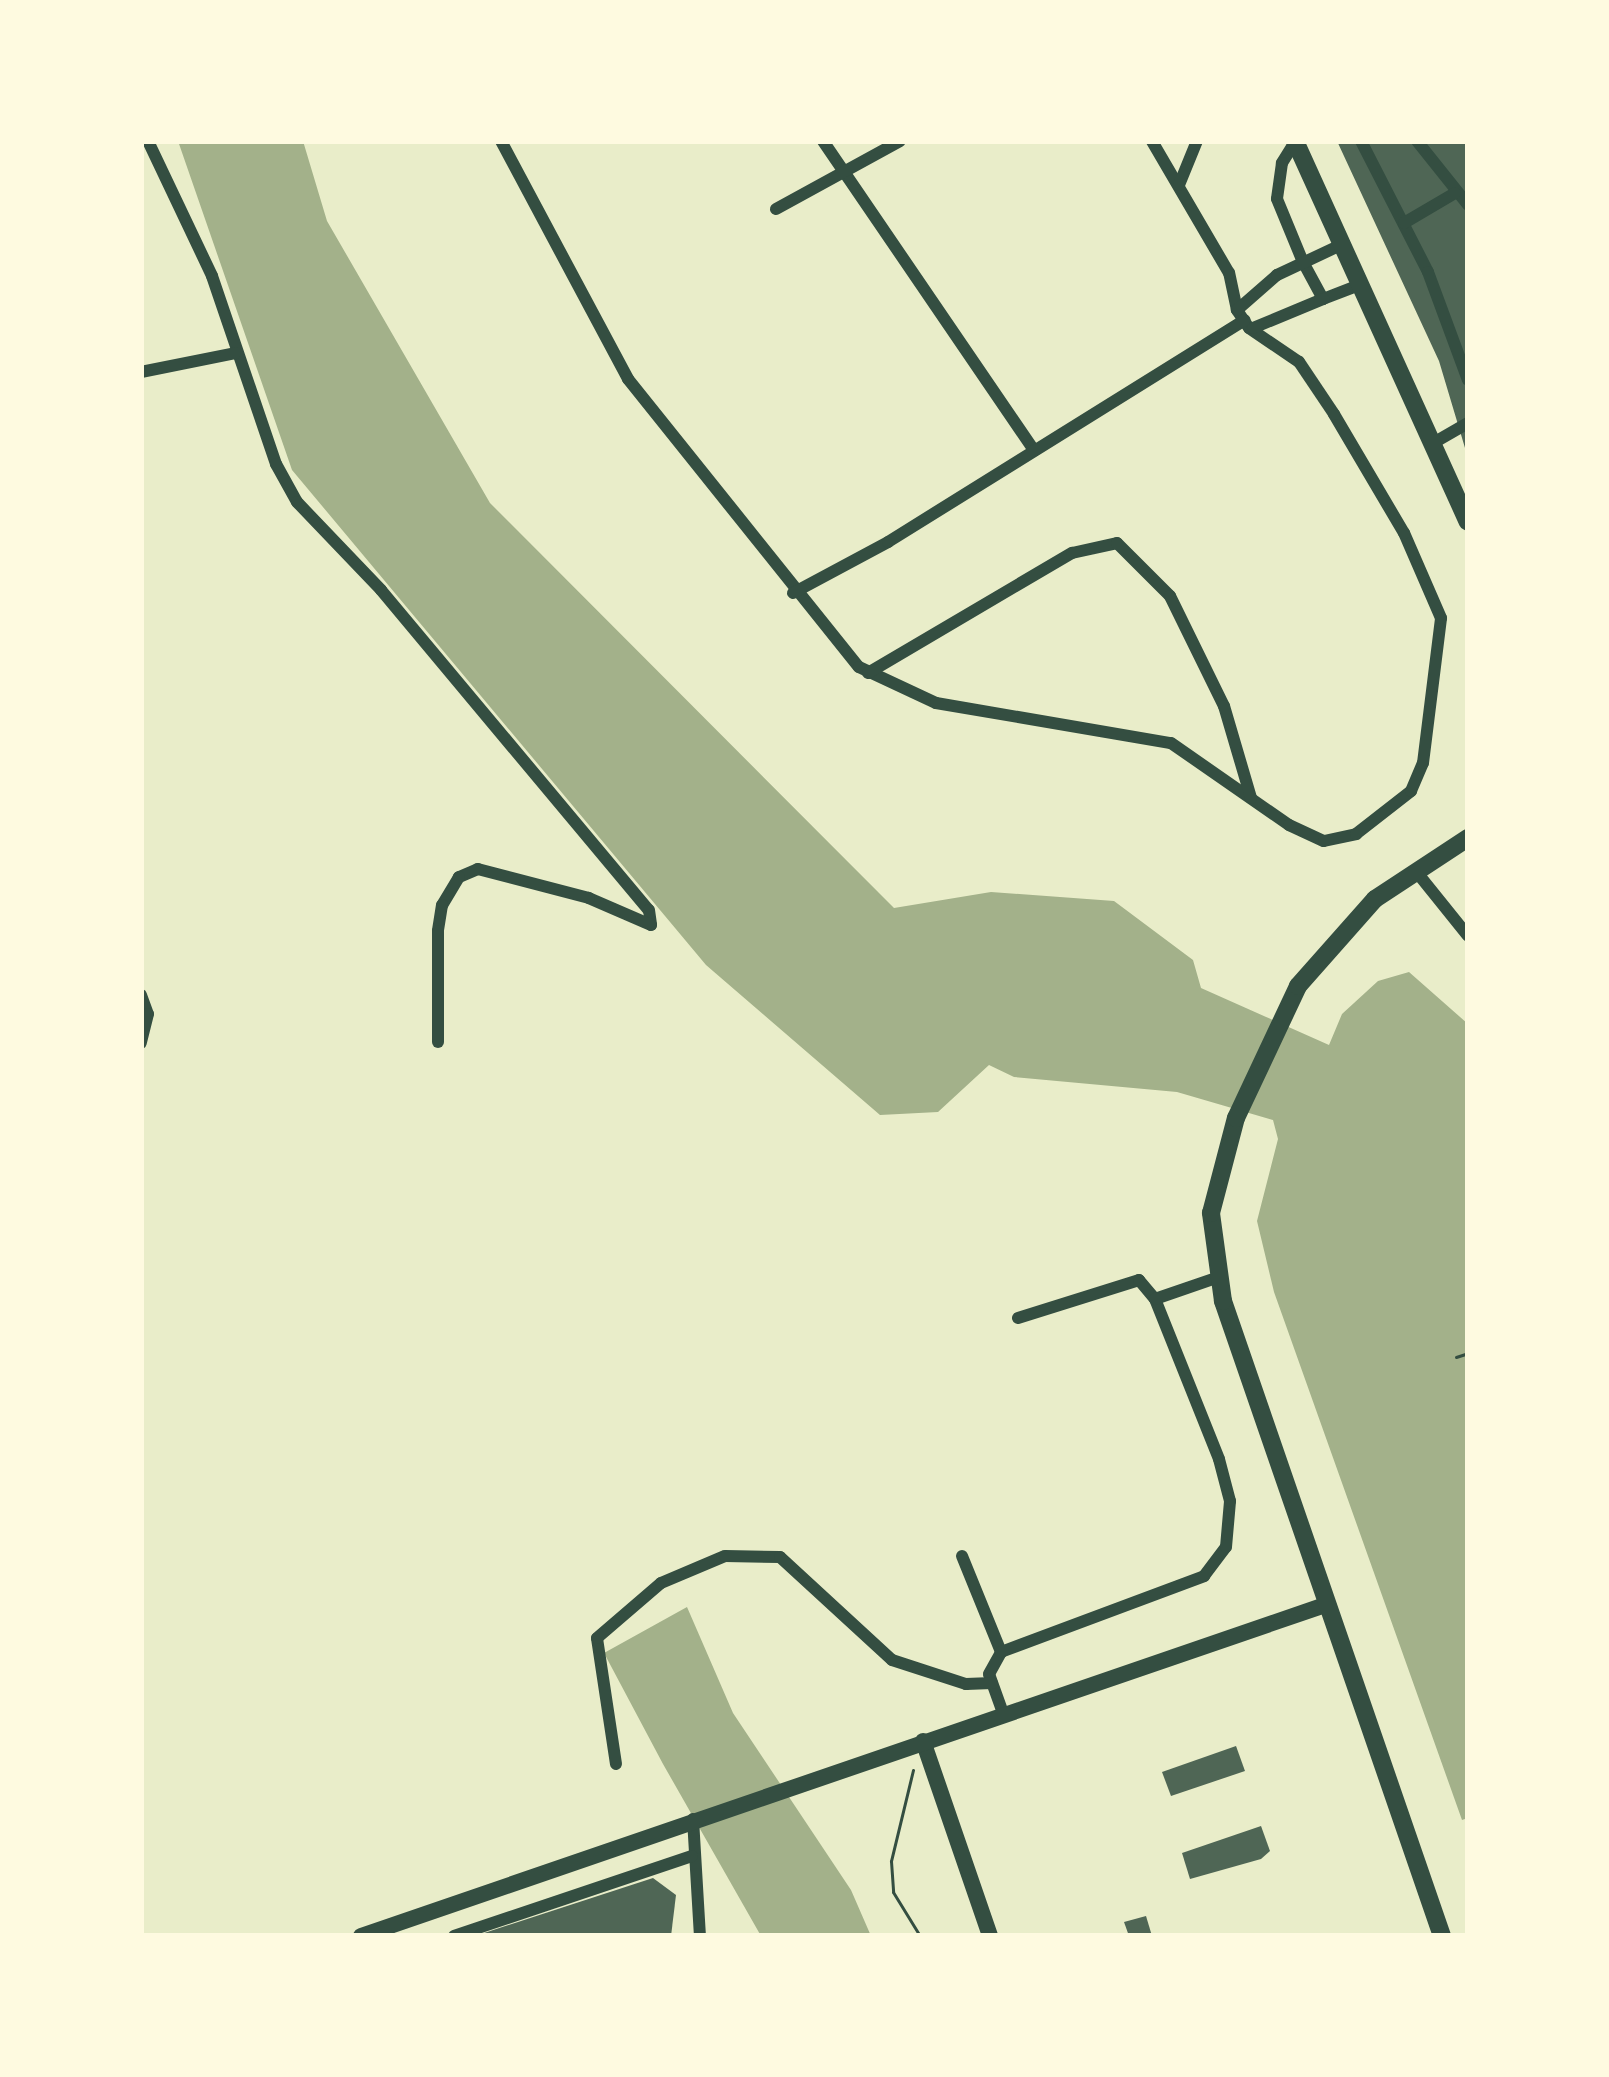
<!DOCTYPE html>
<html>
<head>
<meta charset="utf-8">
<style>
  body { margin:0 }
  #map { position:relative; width:1609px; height:2077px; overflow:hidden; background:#e9edc9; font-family:"Titillium Web",sans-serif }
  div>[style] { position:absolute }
  .water>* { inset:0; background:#a3b18a }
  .building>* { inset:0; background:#4f6655 }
  .path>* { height:3px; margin:-1.5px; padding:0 1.5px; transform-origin:1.5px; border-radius:1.5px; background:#344e41 }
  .minor>* { height:12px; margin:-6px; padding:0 6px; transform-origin:6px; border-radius:6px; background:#344e41 }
  .tertiary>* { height:16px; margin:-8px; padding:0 8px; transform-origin:8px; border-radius:8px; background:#344e41 }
  .secondary>* { height:18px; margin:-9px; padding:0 9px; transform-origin:9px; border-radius:9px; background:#344e41 }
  span { translate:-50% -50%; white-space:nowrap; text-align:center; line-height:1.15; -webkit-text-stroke:10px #fefae0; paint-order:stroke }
  .frame { position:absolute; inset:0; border:144px solid #fefae0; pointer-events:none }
</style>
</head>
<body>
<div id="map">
  <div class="water">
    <i style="clip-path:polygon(178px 141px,303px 141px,327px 221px,490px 503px,894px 908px,991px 892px,1114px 901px,1193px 960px,1201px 988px,1329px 1045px,1342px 1014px,1378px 981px,1409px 972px,1468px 1024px,1468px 1818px,1462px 1820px,1274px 1292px,1257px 1221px,1278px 1139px,1273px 1120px,1177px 1092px,1014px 1077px,989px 1065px,938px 1112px,880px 1115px,706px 965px,292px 470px)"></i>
    <i style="clip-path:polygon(687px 1607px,733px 1713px,851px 1890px,871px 1936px,761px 1936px,663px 1764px,604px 1653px)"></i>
  </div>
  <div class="building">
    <i style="clip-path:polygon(1337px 141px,1468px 141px,1468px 458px,1439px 361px)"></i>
    <i style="clip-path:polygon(1236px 1746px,1245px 1771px,1171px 1796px,1162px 1772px)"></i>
    <i style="clip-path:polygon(1261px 1826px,1270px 1851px,1261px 1859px,1190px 1879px,1182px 1853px)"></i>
    <i style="clip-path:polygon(653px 1878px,676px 1895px,671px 1936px,475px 1936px)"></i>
    <i style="clip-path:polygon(1146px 1916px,1152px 1936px,1129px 1936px,1124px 1922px)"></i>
  </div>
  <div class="path">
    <i style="left:1456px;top:1357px;width:13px;rotate:-18deg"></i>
    <i style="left:913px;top:1770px;width:94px;rotate:103.6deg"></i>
    <i style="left:891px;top:1861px;width:31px;rotate:86deg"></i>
    <i style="left:893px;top:1892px;width:52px;rotate:58.5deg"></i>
  </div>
  <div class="minor">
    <i style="left:148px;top:141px;width:149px;rotate:64.6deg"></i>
    <i style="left:212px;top:276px;width:199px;rotate:71.2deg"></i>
    <i style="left:276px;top:464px;width:43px;rotate:61.1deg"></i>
    <i style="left:297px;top:502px;width:122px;rotate:46.3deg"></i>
    <i style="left:381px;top:590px;width:417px;rotate:50.1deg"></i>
    <i style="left:649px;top:910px;width:15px;rotate:82deg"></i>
    <i style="left:651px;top:925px;width:68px;rotate:-156.5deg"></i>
    <i style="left:589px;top:898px;width:115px;rotate:-165.4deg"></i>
    <i style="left:478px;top:869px;width:21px;rotate:157deg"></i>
    <i style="left:459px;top:877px;width:33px;rotate:121deg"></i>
    <i style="left:442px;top:905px;width:26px;rotate:99deg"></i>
    <i style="left:438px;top:931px;width:111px;rotate:90deg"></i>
    <i style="left:501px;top:141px;width:270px;rotate:61.9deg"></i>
    <i style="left:628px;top:379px;width:369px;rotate:51.3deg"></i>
    <i style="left:859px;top:667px;width:85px;rotate:25.1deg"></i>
    <i style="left:936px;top:703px;width:238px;rotate:9.7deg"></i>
    <i style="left:1171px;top:743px;width:144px;rotate:34.8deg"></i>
    <i style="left:1289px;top:825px;width:38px;rotate:25deg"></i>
    <i style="left:1324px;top:841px;width:33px;rotate:-12deg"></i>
    <i style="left:1356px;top:834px;width:70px;rotate:-38deg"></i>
    <i style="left:1411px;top:791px;width:30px;rotate:-67deg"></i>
    <i style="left:1423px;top:763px;width:146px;rotate:-82.9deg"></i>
    <i style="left:1441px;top:618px;width:93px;rotate:-113.5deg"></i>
    <i style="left:1404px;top:533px;width:138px;rotate:-120.5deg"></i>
    <i style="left:1334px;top:414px;width:63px;rotate:-123.9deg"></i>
    <i style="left:1299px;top:362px;width:60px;rotate:-145.8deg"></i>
    <i style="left:1249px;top:328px;width:22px;rotate:-124deg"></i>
    <i style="left:1237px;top:310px;width:38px;rotate:-102deg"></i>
    <i style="left:1229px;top:273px;width:153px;rotate:-120.3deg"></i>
    <i style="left:823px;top:141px;width:374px;rotate:55.7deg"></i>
    <i style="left:1361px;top:141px;width:147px;rotate:62.9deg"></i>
    <i style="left:1428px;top:272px;width:115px;rotate:69.7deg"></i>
    <i style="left:1417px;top:141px;width:82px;rotate:51.4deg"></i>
    <i style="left:1295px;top:142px;width:25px;rotate:122deg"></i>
    <i style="left:1282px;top:163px;width:36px;rotate:98deg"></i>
    <i style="left:1277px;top:199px;width:68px;rotate:67.6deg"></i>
    <i style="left:1303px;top:262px;width:42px;rotate:61.6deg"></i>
    <i style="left:1323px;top:299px;width:42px;rotate:-21deg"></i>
    <i style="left:1179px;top:185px;width:48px;rotate:-67.8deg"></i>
    <i style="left:776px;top:209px;width:141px;rotate:-28.7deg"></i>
    <i style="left:1404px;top:223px;width:59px;rotate:-30.5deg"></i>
    <i style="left:1237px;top:310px;width:53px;rotate:-41.2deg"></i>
    <i style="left:1277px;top:275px;width:73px;rotate:-25.2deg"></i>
    <i style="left:1253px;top:328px;width:76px;rotate:-22.5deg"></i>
    <i style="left:141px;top:372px;width:96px;rotate:-11.4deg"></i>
    <i style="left:1435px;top:442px;width:38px;rotate:-30deg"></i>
    <i style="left:793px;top:593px;width:108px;rotate:-28.2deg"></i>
    <i style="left:888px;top:542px;width:420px;rotate:-31.9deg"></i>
    <i style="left:868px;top:673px;width:237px;rotate:-30.5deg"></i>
    <i style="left:1072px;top:553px;width:46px;rotate:-12.5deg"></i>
    <i style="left:1117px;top:543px;width:75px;rotate:45deg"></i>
    <i style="left:1170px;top:596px;width:123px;rotate:63.9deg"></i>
    <i style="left:1224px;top:706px;width:96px;rotate:73.6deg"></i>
    <i style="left:1419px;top:875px;width:78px;rotate:51.2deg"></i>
    <i style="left:141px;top:995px;width:20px;rotate:70deg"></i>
    <i style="left:148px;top:1014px;width:30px;rotate:104deg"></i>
    <i style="left:1018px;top:1318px;width:127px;rotate:-17.4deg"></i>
    <i style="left:1139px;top:1280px;width:25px;rotate:50deg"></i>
    <i style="left:962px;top:1556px;width:104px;rotate:67.9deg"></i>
    <i style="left:1003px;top:1713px;width:41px;rotate:-109.7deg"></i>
    <i style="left:989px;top:1674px;width:25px;rotate:-61deg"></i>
    <i style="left:1001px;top:1652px;width:217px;rotate:-20.5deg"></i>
    <i style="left:1204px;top:1576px;width:36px;rotate:-53deg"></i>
    <i style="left:1226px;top:1547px;width:46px;rotate:-85deg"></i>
    <i style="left:1230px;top:1501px;width:43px;rotate:-104.7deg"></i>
    <i style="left:1219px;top:1459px;width:172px;rotate:-111.8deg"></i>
    <i style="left:1155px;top:1299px;width:68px;rotate:-19deg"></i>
    <i style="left:616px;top:1764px;width:127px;rotate:-98.6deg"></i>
    <i style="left:597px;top:1638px;width:84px;rotate:-40.7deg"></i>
    <i style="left:661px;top:1583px;width:69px;rotate:-22.9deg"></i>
    <i style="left:725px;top:1556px;width:55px;rotate:1deg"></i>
    <i style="left:780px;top:1557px;width:152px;rotate:42.6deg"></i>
    <i style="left:892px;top:1660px;width:78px;rotate:18deg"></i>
    <i style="left:966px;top:1684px;width:26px;rotate:-2deg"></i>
    <i style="left:693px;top:1819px;width:117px;rotate:86.6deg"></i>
    <i style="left:454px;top:1936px;width:251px;rotate:-18.6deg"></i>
  </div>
  <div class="tertiary">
    <i style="left:923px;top:1741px;width:206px;rotate:71deg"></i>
    <i style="left:361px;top:1936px;width:1022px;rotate:-18.95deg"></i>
  </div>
  <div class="secondary">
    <i style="left:1295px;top:141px;width:418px;rotate:65.6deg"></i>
    <i style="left:1442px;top:1936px;width:672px;rotate:-109.03deg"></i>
    <i style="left:1223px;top:1301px;width:89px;rotate:-97.8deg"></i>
    <i style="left:1211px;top:1213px;width:98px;rotate:-75.3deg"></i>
    <i style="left:1236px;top:1118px;width:146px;rotate:-64.8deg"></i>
    <i style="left:1298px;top:986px;width:116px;rotate:-48.5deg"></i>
    <i style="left:1375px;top:899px;width:111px;rotate:-33.3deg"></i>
  </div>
  <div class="frame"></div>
</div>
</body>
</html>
